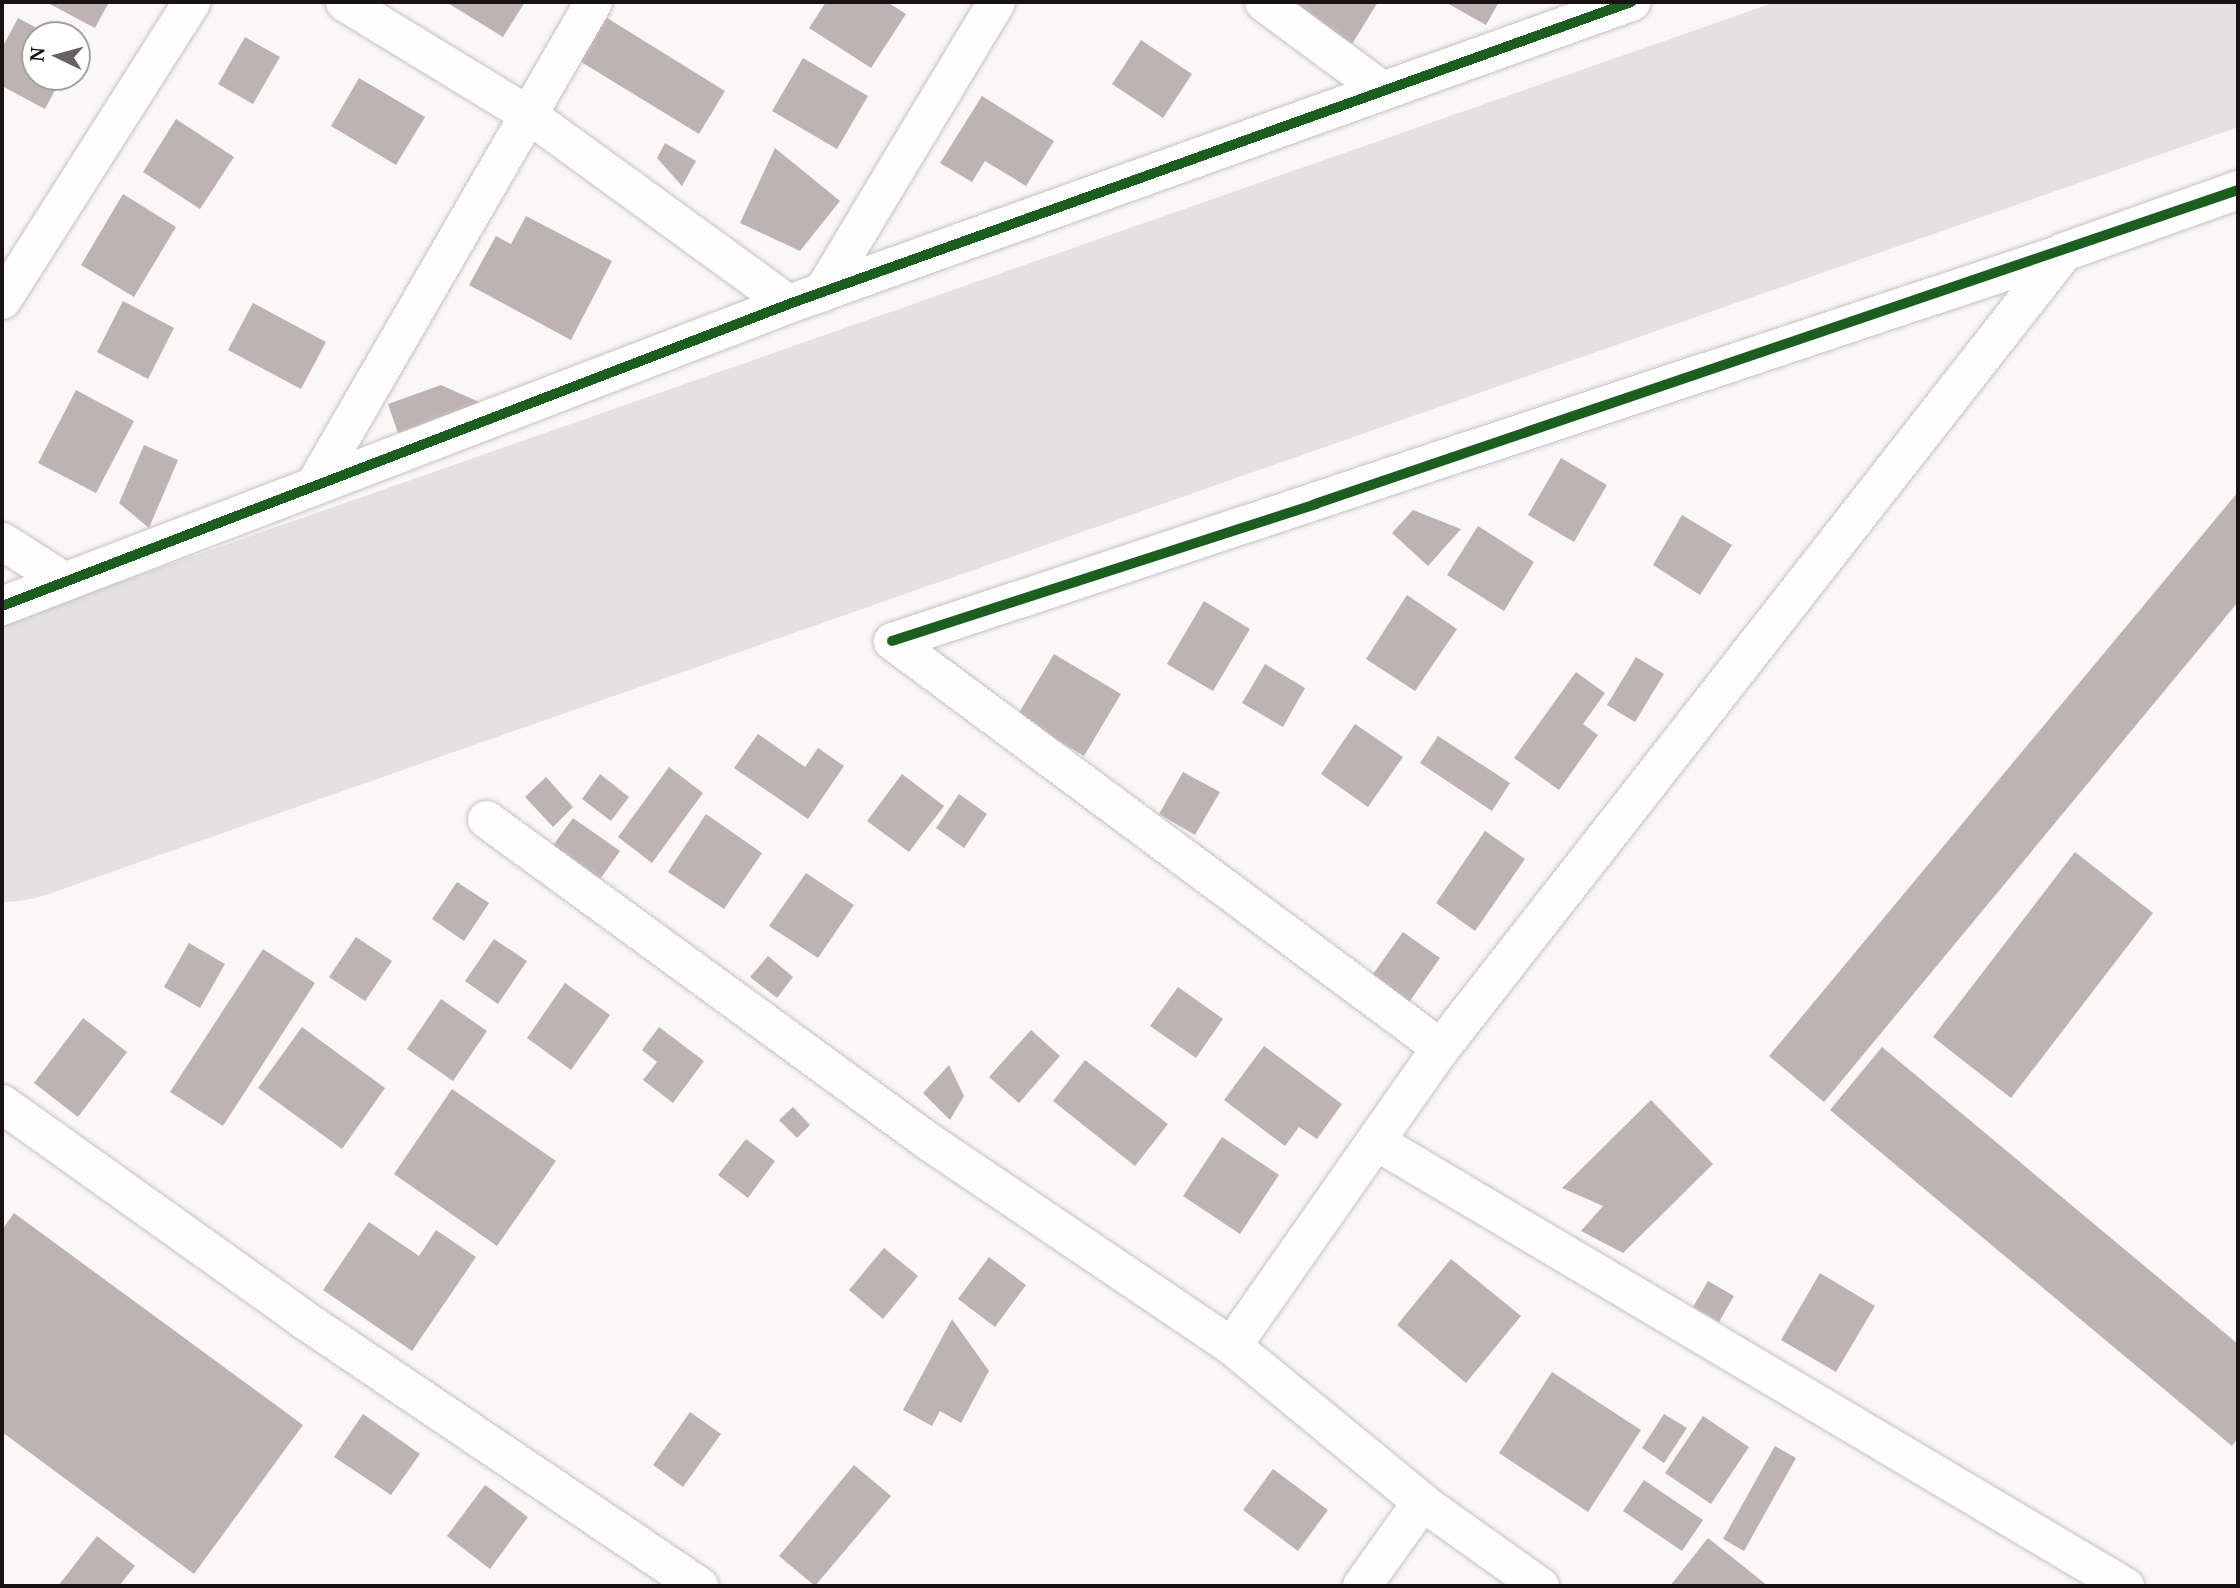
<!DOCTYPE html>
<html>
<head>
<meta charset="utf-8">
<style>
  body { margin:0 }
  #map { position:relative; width:2240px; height:1588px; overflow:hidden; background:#fbf6f7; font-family:"Noto Serif",serif }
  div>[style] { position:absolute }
  .runway>* { height:271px; margin:-135.5px; padding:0 135.5px; transform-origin:135.5px; border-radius:135.5px; background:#e4e1e2 }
  .building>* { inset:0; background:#beb3b3 }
  .roads { filter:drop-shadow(0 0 2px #c8c1c3) drop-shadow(0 0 2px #c8c1c3) }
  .street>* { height:37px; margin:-18.5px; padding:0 18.5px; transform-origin:18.5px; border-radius:18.5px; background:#fefefe }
  .secondary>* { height:38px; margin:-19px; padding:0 19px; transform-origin:19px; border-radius:19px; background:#fefefe }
  .cycleway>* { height:10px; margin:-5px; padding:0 5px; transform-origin:5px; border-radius:5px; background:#1b5e20 }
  span { translate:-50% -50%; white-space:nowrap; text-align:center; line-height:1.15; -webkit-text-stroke:6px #fff; paint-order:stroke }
  .frame { position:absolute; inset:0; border:4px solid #191113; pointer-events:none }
  .north { position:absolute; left:21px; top:21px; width:70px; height:70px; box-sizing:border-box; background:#fff; border:2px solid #a3a0a1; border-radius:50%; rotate:275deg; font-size:19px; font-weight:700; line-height:28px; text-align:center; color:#191113 }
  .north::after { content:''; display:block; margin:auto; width:24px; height:32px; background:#686163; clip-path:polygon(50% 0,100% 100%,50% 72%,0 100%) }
</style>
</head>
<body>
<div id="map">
  <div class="runway">
    <i style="left:2px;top:766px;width:2312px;rotate:-19.3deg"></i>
  </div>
  <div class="building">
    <i style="clip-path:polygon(46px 2px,109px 2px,95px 28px)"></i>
    <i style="clip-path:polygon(446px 2px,525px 2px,503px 37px)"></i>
    <i style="clip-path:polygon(826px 2px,887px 2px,906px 14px,871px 68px,809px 28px)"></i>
    <i style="clip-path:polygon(1285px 2px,1378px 2px,1352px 44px)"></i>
    <i style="clip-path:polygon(1445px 2px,1499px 2px,1486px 25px)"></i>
    <i style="clip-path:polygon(599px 13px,725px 91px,699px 134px,573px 57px)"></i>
    <i style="clip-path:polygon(18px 18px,50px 35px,35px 35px,35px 77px,62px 77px,45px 109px,2px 86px,2px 48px)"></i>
    <i style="clip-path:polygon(245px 37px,280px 57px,253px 104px,218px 84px)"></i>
    <i style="clip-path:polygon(1141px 40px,1192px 74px,1163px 118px,1112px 84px)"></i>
    <i style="clip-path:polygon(803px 58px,868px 96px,837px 149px,772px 111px)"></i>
    <i style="clip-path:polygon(359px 78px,425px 117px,396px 165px,331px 126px)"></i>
    <i style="clip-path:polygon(982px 96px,1054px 141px,1026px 186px,985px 161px,972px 182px,940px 163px)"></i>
    <i style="clip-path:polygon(176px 119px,234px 157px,200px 209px,143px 172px)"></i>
    <i style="clip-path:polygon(665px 143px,696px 161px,682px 186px,657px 158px)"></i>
    <i style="clip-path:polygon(775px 148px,840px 201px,800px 251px,740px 223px)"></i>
    <i style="clip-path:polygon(123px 194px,176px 227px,134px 297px,81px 265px)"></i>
    <i style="clip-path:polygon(526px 216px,612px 261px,571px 340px,469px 285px,496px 236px,511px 244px)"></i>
    <i style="clip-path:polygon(123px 301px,174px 328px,148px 379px,97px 352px)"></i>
    <i style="clip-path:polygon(253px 303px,326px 342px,301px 389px,228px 350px)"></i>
    <i style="clip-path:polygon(441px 385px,490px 407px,400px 439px,388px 404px)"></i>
    <i style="clip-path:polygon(76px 390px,134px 421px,96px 493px,38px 463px)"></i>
    <i style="clip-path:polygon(144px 445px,178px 460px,149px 528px,119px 503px)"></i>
    <i style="clip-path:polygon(1561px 458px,1607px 485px,1574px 542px,1528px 515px)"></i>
    <i style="clip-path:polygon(2238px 492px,2238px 602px,1824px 1102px,1769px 1056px)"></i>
    <i style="clip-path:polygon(1413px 510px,1461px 529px,1428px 566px,1392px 533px)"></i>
    <i style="clip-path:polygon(1682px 515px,1732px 545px,1700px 595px,1653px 565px)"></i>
    <i style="clip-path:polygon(1478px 526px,1534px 562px,1504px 611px,1447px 575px)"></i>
    <i style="clip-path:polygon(1407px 595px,1457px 629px,1415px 691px,1366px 659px)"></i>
    <i style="clip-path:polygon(1204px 601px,1250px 629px,1213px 691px,1167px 664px)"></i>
    <i style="clip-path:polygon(1054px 654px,1121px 694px,1084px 756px,1017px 716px)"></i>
    <i style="clip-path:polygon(1636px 657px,1664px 674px,1635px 722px,1607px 705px)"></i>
    <i style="clip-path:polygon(1265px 664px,1305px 688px,1283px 727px,1242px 703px)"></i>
    <i style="clip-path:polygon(1576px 672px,1605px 693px,1583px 724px,1598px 735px,1559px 790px,1514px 758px)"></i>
    <i style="clip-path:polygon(1355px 724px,1403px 757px,1368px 807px,1321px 774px)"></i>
    <i style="clip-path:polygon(758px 734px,805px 767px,818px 748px,844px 766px,808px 819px,734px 768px)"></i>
    <i style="clip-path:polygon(1438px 736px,1510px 783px,1492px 811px,1420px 763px)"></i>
    <i style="clip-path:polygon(669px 767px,703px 793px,652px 863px,618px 837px)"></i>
    <i style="clip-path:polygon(1183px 772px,1220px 792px,1195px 835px,1159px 814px)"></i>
    <i style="clip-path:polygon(600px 774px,629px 797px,611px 821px,582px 799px)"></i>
    <i style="clip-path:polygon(902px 774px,944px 806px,909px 852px,867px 821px)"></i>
    <i style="clip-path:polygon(546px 777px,573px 807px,553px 827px,525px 797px)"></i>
    <i style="clip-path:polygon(959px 794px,987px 814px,964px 848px,936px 828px)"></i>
    <i style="clip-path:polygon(706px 814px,762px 853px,724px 909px,668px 872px)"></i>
    <i style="clip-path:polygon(573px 818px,620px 851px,596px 885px,549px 851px)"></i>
    <i style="clip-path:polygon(1485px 831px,1525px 859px,1475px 931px,1436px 903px)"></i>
    <i style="clip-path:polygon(2075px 852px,2153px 913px,2011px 1098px,1933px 1037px)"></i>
    <i style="clip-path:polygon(806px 873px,854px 905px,818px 958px,769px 926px)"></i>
    <i style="clip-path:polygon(457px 882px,489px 903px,464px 941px,432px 919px)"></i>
    <i style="clip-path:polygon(1403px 932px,1440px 958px,1403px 1011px,1371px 977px)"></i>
    <i style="clip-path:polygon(356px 937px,392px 961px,365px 1001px,329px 977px)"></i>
    <i style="clip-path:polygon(494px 939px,527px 961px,498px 1004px,465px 981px)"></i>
    <i style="clip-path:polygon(189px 943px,225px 964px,200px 1008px,164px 987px)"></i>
    <i style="clip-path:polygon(263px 949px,315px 983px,223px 1126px,170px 1092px)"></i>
    <i style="clip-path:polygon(768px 956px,793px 977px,777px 998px,750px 977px)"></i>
    <i style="clip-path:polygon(565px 983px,610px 1015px,571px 1070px,527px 1038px)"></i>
    <i style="clip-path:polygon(1178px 987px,1223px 1019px,1196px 1058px,1150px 1026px)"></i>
    <i style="clip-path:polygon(441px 999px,487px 1031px,453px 1081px,407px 1049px)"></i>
    <i style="clip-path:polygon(83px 1018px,127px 1052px,78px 1117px,34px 1083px)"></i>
    <i style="clip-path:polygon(302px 1027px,385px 1088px,342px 1149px,258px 1088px)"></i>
    <i style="clip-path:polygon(659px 1027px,704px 1061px,673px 1103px,643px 1080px,657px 1062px,642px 1050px)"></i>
    <i style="clip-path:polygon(1031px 1030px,1060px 1056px,1019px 1103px,989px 1077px)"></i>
    <i style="clip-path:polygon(1264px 1046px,1342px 1104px,1317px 1139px,1299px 1127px,1285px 1146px,1224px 1100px)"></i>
    <i style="clip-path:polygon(1882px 1047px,2238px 1344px,2238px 1438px,2232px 1446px,1830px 1110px)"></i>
    <i style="clip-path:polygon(1085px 1060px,1168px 1124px,1135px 1166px,1053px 1101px)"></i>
    <i style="clip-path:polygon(949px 1065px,964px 1096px,950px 1120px,923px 1093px)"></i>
    <i style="clip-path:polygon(452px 1089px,556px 1161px,497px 1246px,394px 1174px)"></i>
    <i style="clip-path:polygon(1651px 1100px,1713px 1164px,1623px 1253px,1581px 1231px,1603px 1206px,1562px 1188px)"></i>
    <i style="clip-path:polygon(793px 1107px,810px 1125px,797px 1138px,779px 1120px)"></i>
    <i style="clip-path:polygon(1222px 1137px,1279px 1175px,1240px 1234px,1183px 1196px)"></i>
    <i style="clip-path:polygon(746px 1139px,775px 1161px,748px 1198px,718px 1175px)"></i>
    <i style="clip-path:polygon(14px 1213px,303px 1425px,194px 1574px,2px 1432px,2px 1230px)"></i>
    <i style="clip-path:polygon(369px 1222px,419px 1256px,436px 1230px,476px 1257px,412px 1351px,323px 1290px)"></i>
    <i style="clip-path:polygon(884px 1248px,918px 1276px,883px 1319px,849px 1290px)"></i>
    <i style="clip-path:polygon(989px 1257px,1026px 1285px,995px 1327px,958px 1299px)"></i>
    <i style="clip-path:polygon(1451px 1259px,1521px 1316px,1466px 1383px,1397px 1325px)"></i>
    <i style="clip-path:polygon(1820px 1273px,1875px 1306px,1836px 1372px,1781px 1340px)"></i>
    <i style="clip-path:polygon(1708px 1281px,1734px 1296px,1719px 1322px,1693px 1307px)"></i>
    <i style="clip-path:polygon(952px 1319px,989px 1371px,961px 1423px,940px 1411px,932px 1426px,903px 1410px)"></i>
    <i style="clip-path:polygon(1552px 1372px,1641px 1430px,1588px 1512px,1499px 1453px)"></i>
    <i style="clip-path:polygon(690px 1412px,721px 1434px,683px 1487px,653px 1465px)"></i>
    <i style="clip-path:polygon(363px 1414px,420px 1454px,391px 1495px,334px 1457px)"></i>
    <i style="clip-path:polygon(1664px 1414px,1687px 1428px,1664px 1463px,1642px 1448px)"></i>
    <i style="clip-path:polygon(1703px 1416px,1749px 1447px,1711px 1504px,1665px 1473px)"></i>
    <i style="clip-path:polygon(1775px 1446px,1796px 1458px,1744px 1551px,1723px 1539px)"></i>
    <i style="clip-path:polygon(854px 1465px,891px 1496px,815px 1586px,779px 1556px)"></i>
    <i style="clip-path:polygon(1273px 1469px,1328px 1510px,1298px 1551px,1243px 1510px)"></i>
    <i style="clip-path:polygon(1644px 1480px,1703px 1520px,1682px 1551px,1623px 1511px)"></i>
    <i style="clip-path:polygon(485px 1485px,528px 1517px,490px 1569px,447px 1536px)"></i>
    <i style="clip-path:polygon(97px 1536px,135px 1566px,119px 1586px,58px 1586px)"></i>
    <i style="clip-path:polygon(1708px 1538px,1768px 1586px,1670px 1586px)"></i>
  </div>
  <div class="roads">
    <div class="street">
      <i style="left:344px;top:2px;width:217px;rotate:31.4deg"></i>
      <i style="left:529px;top:115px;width:321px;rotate:36deg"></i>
      <i style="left:1263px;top:2px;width:147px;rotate:36.4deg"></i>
      <i style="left:821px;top:293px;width:340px;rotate:-59deg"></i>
      <i style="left:2px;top:300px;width:353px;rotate:-57.6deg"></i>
      <i style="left:313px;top:486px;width:559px;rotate:-59.95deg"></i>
      <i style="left:2px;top:541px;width:72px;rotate:32.6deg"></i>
      <i style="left:892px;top:641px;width:1235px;rotate:-18.36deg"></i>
      <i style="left:892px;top:641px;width:683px;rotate:36.55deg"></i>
      <i style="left:486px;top:819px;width:547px;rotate:36.07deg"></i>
      <i style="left:928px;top:1141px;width:367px;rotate:34deg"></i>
      <i style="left:1377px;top:1142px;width:870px;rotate:30.69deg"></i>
      <i style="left:1422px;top:1502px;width:145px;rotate:35.4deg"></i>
    </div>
    <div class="secondary">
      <i style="left:2px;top:606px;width:843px;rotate:-20.99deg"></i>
      <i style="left:789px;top:304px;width:895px;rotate:-19.73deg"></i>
      <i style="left:2px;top:1104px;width:370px;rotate:35.5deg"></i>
      <i style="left:303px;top:1319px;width:478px;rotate:34deg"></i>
      <i style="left:1362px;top:1586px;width:103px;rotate:-54.5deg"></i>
      <i style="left:1422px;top:1502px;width:246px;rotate:-140.6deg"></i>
      <i style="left:1232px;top:1346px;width:364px;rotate:-55deg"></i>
      <i style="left:1441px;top:1048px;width:1011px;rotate:-51.95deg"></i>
      <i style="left:2064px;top:252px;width:185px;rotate:-19.6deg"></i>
    </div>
  </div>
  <div class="cycleway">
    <i style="left:2px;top:606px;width:843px;rotate:-20.99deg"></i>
    <i style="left:789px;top:304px;width:895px;rotate:-19.73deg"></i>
    <i style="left:892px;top:641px;width:445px;rotate:-17.9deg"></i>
    <i style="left:1315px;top:504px;width:975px;rotate:-18.79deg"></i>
  </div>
  <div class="frame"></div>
  <div class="north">N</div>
</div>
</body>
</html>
